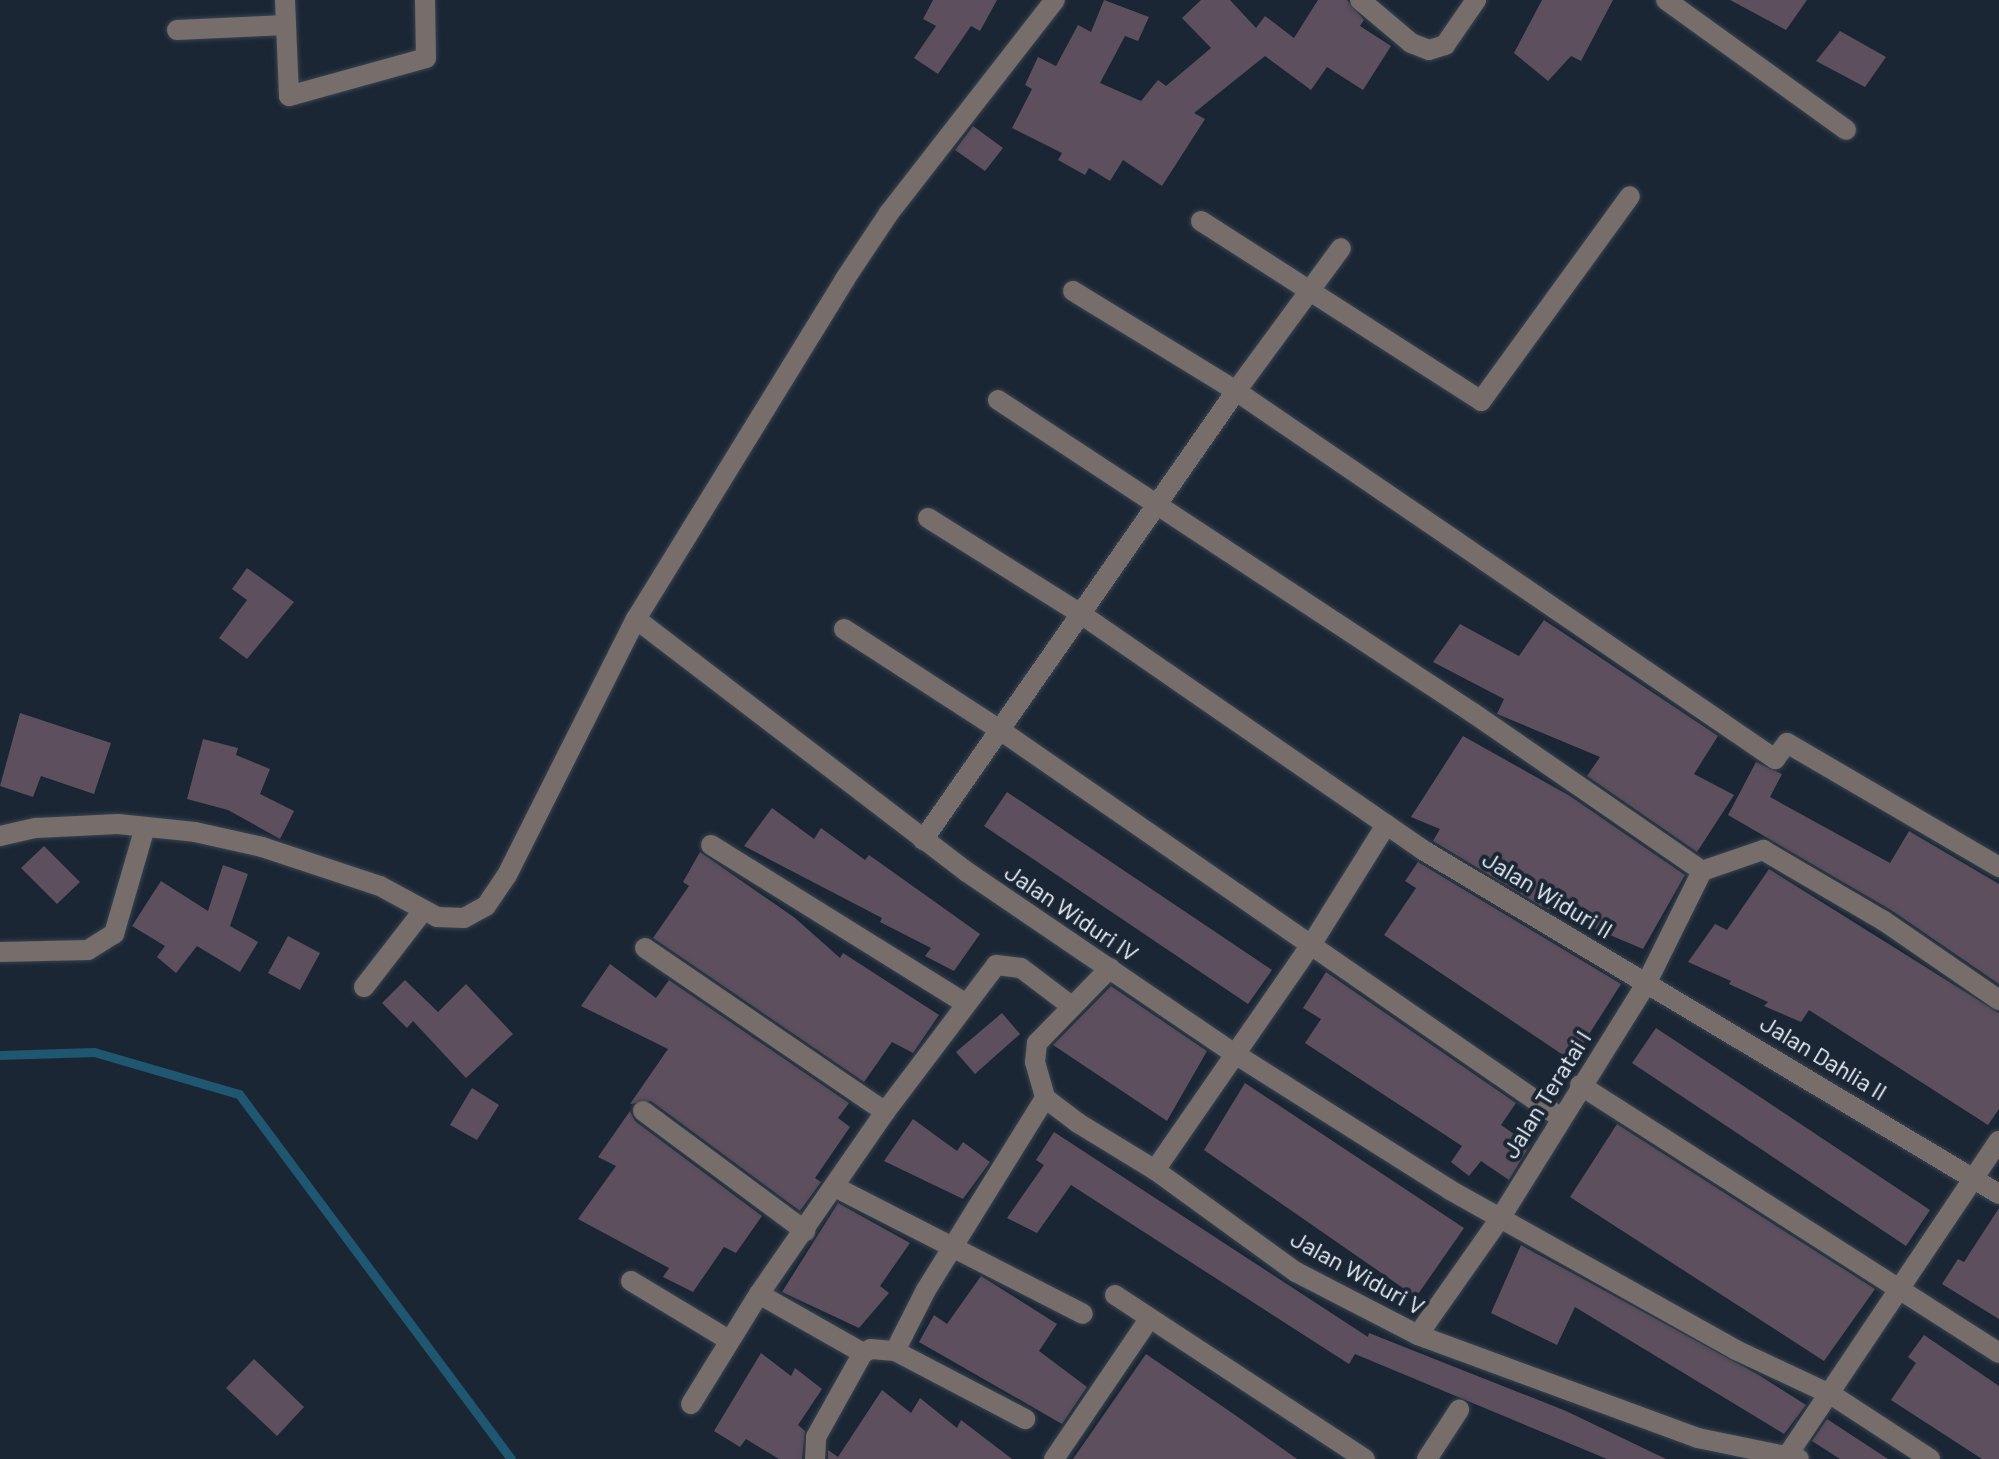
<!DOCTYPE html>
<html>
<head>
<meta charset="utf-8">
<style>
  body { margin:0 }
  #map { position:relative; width:1999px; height:1459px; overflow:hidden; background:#1b2634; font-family:Barlow,sans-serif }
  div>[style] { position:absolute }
  .stream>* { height:9px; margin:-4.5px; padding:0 4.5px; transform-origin:4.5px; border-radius:4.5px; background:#1f5770 }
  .building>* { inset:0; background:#5d4f5e }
  .roads { filter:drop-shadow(0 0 2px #384350) drop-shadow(0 0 2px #384350) }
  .minor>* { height:20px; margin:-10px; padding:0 10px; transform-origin:10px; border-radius:10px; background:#776d6a }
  span { translate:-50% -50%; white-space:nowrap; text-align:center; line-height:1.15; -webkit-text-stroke:8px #1b2634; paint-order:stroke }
  .street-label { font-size:24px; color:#ebf2fc }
</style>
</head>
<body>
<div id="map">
  <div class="stream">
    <i style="left:0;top:1055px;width:94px;rotate:-1.8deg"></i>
    <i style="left:94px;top:1052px;width:151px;rotate:16.2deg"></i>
    <i style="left:239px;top:1094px;width:455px;rotate:53.3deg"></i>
  </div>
  <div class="building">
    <i style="clip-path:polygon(933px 0,997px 0,980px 31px,971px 26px,938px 74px,914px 58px,936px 26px,923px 19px)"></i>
    <i style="clip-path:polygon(1104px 0,1149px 17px,1138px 41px,1125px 36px,1100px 83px,1141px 101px,1158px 80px,1166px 86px,1211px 48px,1182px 18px,1201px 0,1230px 0,1256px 28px,1265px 16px,1294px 38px,1318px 0,1347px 0,1364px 20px,1360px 26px,1391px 46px,1363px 90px,1327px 67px,1311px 90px,1265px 56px,1194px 113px,1205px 119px,1162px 186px,1123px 160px,1110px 181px,1089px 168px,1085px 175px,1058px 160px,1062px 153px,1012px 128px,1032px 89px,1025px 85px,1038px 57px,1056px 66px,1078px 25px,1091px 32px)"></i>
    <i style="clip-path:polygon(1542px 0,1613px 0,1581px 61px,1571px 56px,1548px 81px,1514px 53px)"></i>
    <i style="clip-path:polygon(1730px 0,1807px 0,1786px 30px)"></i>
    <i style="clip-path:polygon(1840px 31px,1886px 57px,1865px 87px,1816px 61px)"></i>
    <i style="clip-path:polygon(973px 126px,1003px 148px,985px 171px,955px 150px)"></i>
    <i style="clip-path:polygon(247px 568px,294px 602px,247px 659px,219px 638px,247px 600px,232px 589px)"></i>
    <i style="clip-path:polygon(1544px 620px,1718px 736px,1694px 774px,1734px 795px,1697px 852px,1587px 776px,1600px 757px,1497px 714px,1504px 699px,1433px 662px,1460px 624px,1519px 656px)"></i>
    <i style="clip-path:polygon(20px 713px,111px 743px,94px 794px,41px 776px,33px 797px,0 786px)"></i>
    <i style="clip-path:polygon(1463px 736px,1570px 796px,1685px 875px,1643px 949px,1541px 906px,1433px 841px,1440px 829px,1411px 817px)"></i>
    <i style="clip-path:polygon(203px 739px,238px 748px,236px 755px,270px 769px,260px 794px,294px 811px,280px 839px,228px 810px,187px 799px)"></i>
    <i style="clip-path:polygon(1756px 762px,1782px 774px,1770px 797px,1890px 863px,1909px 831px,1999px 884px,1999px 984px,1891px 910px,1728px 815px)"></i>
    <i style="clip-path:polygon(1007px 792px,1272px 970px,1248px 1004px,984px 826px)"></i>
    <i style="clip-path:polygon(772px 808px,814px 839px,821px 828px,865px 860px,869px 855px,980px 934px,954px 971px,925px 956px,931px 948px,880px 922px,882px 918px,744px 846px)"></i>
    <i style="clip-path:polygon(44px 846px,80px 882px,57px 904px,21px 868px)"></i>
    <i style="clip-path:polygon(700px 852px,795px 918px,840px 958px,843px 953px,939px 1015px,913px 1053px,892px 1042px,864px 1082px,653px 938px,689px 886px,683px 882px)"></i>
    <i style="clip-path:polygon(1418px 862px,1621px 984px,1572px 1061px,1384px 935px,1416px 888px,1405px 881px)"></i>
    <i style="clip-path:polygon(223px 865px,248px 874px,230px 926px,258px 942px,240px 972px,197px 946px,176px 973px,157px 957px,165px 946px,132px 926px,161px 881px,208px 911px)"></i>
    <i style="clip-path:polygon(1769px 869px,1999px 1013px,1999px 1109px,1988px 1125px,1809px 1010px,1801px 1022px,1764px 1006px,1768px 1002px,1729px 984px,1731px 981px,1688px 962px,1715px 924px,1727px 930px)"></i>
    <i style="clip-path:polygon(288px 936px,320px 953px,300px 990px,268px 973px)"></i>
    <i style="clip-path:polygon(610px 964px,656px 998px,669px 980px,849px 1103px,838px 1118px,850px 1127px,815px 1178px,821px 1182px,800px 1211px,651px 1101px,630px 1104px,668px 1049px,581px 1006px)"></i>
    <i style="clip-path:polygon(1326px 972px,1516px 1103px,1501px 1125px,1530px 1145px,1509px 1180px,1481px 1161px,1469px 1176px,1451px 1162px,1462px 1146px,1305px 1043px,1321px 1019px,1303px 1008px)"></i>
    <i style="clip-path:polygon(405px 980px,438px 1012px,466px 984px,513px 1034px,466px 1078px,413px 1021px,407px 1028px,382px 1003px)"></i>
    <i style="clip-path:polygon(1111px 986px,1207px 1051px,1167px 1121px,1053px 1045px)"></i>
    <i style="clip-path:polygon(1002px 1013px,1020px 1034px,975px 1074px,956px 1052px)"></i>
    <i style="clip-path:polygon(1656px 1028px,1930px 1210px,1906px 1246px,1632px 1063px)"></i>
    <i style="clip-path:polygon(1245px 1083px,1464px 1228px,1416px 1297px,1204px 1150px)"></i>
    <i style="clip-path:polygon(472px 1088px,499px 1105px,477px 1140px,450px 1125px)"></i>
    <i style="clip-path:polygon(630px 1111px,635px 1121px,762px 1216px,736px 1253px,724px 1247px,693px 1292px,663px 1277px,669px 1268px,578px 1219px,616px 1166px,598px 1157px)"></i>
    <i style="clip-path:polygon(913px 1119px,957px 1151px,963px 1142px,990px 1162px,963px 1199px,884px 1161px)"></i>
    <i style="clip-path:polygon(1617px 1124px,1875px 1289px,1824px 1361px,1570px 1197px)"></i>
    <i style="clip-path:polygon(1054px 1132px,1368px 1337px,1369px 1333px,1566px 1411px,1666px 1459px,1607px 1459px,1355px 1354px,1349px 1364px,1071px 1185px,1037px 1233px,1007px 1218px,1044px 1165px,1036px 1160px)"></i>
    <i style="clip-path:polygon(838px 1203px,910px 1243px,880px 1286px,889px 1293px,859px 1328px,782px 1292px)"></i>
    <i style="clip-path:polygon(1999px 1208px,1999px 1319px,1942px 1284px,1958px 1259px,1964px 1262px)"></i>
    <i style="clip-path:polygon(1521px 1245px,1757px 1374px,1806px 1405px,1784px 1434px,1575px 1307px,1557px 1345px,1491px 1313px)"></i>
    <i style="clip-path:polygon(981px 1276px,1057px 1324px,1039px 1351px,1087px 1387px,1062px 1424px,919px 1342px,934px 1315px,947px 1324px)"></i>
    <i style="clip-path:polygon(1924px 1335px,1999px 1386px,1999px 1459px,1982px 1459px,1891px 1400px,1916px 1363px,1908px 1357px)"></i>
    <i style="clip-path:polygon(761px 1353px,791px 1376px,795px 1368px,822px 1389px,798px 1425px,805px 1431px,802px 1459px,779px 1459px,746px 1439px,740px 1447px,714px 1431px)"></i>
    <i style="clip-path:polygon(1146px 1354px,1235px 1415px,1297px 1459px,1073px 1459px)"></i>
    <i style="clip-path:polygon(254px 1359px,304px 1407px,277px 1436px,226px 1388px)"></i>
    <i style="clip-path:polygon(882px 1390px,911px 1413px,920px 1398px,957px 1428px,961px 1420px,1012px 1459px,828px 1459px,828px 1450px,838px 1457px)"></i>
    <i style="clip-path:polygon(1827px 1419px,1888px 1459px,1840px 1459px,1812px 1441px)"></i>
  </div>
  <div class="roads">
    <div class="minor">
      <i style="left:285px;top:0;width:96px;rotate:87.6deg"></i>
      <i style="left:289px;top:96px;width:142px;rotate:-15.5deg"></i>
      <i style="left:426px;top:58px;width:58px;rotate:-91deg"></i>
      <i style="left:1360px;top:0;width:67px;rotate:40.1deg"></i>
      <i style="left:1411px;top:43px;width:19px;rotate:21deg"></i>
      <i style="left:1429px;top:50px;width:17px;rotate:-17deg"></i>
      <i style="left:1445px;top:45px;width:55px;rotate:-55.4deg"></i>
      <i style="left:1666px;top:0;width:222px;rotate:35.8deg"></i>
      <i style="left:177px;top:30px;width:109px;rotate:-2.6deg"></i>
      <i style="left:1201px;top:221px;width:333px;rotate:32.7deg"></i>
      <i style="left:1481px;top:401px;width:253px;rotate:-54deg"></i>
      <i style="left:1073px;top:291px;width:191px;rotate:31.5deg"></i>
      <i style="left:1236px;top:391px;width:177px;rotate:-53.7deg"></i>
      <i style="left:998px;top:400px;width:569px;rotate:33.38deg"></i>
      <i style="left:1473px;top:713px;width:278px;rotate:34.6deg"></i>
      <i style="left:928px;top:518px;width:181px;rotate:32.1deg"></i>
      <i style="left:1081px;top:614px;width:416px;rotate:34.6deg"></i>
      <i style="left:1423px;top:850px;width:671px;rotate:30.85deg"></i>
      <i style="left:636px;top:619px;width:417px;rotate:37.4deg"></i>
      <i style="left:967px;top:872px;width:320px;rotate:34.2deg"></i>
      <i style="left:1232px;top:1052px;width:258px;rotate:32.3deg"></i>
      <i style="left:1450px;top:1190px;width:328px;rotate:29.2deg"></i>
      <i style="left:1736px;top:1350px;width:106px;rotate:25.1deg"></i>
      <i style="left:1832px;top:1395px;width:117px;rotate:33.1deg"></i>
      <i style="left:844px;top:629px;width:186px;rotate:32.9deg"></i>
      <i style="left:1000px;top:730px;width:682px;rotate:34.67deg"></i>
      <i style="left:0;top:836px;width:37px;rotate:-13deg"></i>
      <i style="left:36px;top:828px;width:82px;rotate:-2.8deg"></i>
      <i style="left:118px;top:824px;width:77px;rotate:5.9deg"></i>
      <i style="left:195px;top:832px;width:69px;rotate:12.6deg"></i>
      <i style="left:262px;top:847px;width:124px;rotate:18.3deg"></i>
      <i style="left:380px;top:886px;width:65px;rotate:28.5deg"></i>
      <i style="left:437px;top:917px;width:27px;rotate:2deg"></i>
      <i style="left:464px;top:918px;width:25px;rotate:-29deg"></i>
      <i style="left:486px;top:906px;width:37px;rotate:-56deg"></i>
      <i style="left:507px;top:875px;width:287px;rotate:-63.3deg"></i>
      <i style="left:636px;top:619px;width:399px;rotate:-58.4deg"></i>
      <i style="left:845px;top:279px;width:79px;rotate:-56.3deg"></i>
      <i style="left:889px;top:213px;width:270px;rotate:-52.1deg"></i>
      <i style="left:923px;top:840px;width:547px;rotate:-55.12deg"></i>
      <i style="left:1236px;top:391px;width:653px;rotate:34.32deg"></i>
      <i style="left:1775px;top:759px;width:20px;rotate:-53deg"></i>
      <i style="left:1787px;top:743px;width:246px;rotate:30.3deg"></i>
      <i style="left:711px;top:845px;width:299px;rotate:31.9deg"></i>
      <i style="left:1702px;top:871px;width:65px;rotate:-19deg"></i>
      <i style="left:1763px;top:850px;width:140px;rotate:30.4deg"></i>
      <i style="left:1884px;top:921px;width:140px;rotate:34.5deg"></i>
      <i style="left:645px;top:948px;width:291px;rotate:34.3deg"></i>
      <i style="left:885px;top:1112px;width:184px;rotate:-52.9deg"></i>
      <i style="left:996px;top:965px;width:25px;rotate:7deg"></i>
      <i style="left:1021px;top:968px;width:61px;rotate:37.1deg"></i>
      <i style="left:0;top:952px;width:88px;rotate:-1.3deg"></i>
      <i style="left:88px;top:950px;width:31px;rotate:-32deg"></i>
      <i style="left:114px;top:934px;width:111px;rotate:-73.8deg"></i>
      <i style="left:1110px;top:968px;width:105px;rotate:134.2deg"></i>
      <i style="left:1037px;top:1043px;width:19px;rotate:96deg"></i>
      <i style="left:1035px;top:1062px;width:37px;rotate:74deg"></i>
      <i style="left:1045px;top:1098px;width:41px;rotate:37.1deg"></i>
      <i style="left:1078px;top:1123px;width:90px;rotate:31.4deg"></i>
      <i style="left:1155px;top:1170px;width:174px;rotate:35.9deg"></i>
      <i style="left:1296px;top:1272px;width:137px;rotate:27.3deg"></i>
      <i style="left:1418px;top:1335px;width:298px;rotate:20.2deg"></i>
      <i style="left:1698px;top:1438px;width:103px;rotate:11.7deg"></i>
      <i style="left:364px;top:987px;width:96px;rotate:-52.2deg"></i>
      <i style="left:1580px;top:1085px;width:497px;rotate:32.6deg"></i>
      <i style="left:643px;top:1111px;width:202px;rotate:36.5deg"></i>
      <i style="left:1155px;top:1170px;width:274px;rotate:-55.3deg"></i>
      <i style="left:1311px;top:945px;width:142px;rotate:-58deg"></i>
      <i style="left:837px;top:1188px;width:276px;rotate:27.1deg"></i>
      <i style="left:631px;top:1281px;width:112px;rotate:31.1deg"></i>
      <i style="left:759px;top:1294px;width:221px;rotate:-55.3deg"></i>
      <i style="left:1115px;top:1295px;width:299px;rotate:33.3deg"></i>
      <i style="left:1418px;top:1335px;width:144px;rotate:-54.9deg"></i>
      <i style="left:1501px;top:1217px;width:277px;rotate:-58.1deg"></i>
      <i style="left:1647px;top:982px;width:124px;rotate:-63.6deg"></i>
      <i style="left:895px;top:1351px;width:68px;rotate:-63.1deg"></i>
      <i style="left:926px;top:1290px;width:226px;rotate:-58.2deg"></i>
      <i style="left:691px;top:1404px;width:129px;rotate:-58.3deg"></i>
      <i style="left:759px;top:1294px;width:120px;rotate:29.6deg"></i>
      <i style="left:1789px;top:1453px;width:376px;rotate:-56.1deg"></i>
      <i style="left:815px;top:1459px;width:22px;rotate:-87deg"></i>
      <i style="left:816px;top:1437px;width:96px;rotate:-60.8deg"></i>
      <i style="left:863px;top:1353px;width:9px;rotate:-27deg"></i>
      <i style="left:871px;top:1349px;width:24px;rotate:5deg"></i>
      <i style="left:895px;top:1351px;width:147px;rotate:27.6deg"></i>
      <i style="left:1054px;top:1459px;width:169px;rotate:-55.8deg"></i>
      <i style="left:1427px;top:1459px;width:59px;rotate:-56.9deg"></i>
    </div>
  </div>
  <div class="street-label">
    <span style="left:1548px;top:894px;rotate:31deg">Jalan Widuri II</span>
    <span style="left:1072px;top:912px;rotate:34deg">Jalan Widuri IV</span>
    <span style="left:1824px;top:1057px;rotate:31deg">Jalan Dahlia II</span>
    <span style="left:1546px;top:1094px;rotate:-58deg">Jalan Teratai I</span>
    <span style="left:1358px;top:1272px;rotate:29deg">Jalan Widuri V</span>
  </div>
</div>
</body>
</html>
